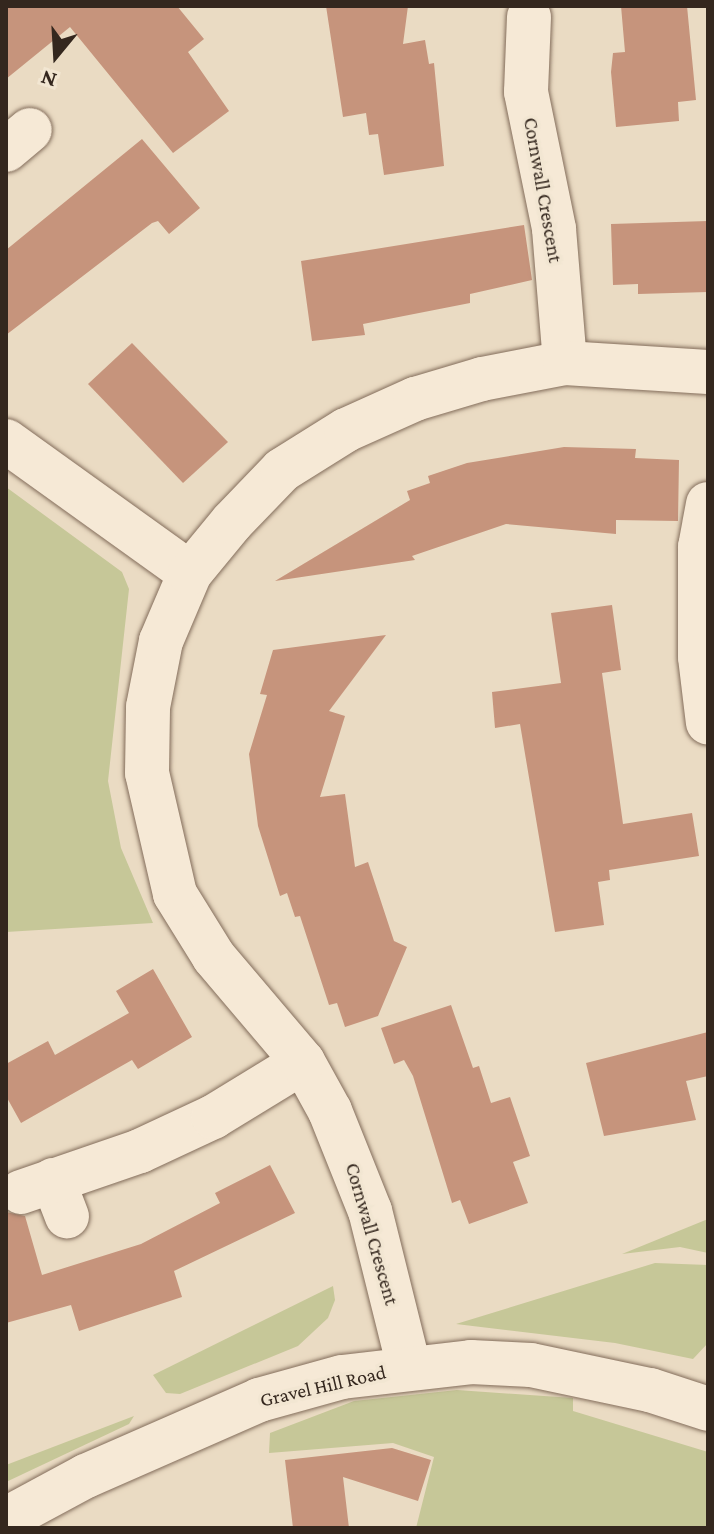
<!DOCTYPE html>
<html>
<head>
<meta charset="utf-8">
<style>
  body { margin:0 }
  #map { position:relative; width:714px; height:1534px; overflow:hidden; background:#eadbc3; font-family:"Crimson Pro",serif }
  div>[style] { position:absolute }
  .green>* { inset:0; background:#c6c798 }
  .building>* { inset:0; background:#c6947c }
  .roads { filter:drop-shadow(0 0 2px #836d5b) drop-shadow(0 0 2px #836d5b) }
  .minor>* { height:44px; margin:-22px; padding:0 22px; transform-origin:22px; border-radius:22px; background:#f6e9d6 }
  span { translate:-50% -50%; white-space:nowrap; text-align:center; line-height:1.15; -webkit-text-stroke:7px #f2e6d2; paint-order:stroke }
  .street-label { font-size:20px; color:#34271e }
  .frame { position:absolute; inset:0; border:8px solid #34271e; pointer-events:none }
  .north { position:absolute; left:16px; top:16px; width:80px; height:80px; -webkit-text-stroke:6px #f2e6d2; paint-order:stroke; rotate:198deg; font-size:22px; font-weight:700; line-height:32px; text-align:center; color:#34271e }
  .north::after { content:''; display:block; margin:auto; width:28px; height:36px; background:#34271e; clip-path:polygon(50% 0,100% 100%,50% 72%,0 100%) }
</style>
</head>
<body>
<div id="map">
  <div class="green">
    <i style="clip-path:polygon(6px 487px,122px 572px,129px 589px,108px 781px,121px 848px,153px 923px,6px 932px)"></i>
    <i style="clip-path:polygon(708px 1219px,708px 1253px,680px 1247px,622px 1254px)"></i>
    <i style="clip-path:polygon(655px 1263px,708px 1265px,708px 1343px,693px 1359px,615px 1343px,456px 1324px)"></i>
    <i style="clip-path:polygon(333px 1286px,335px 1300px,328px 1318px,298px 1346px,180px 1394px,166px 1393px,153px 1375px)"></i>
    <i style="clip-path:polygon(457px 1390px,573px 1398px,573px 1411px,708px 1452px,708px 1528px,416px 1528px,434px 1457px,393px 1443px,269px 1453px,270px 1433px,354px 1401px)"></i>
    <i style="clip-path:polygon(134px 1416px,129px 1424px,6px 1482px,6px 1465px)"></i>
  </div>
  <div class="building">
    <i style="clip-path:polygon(6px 6px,177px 6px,204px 39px,188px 52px,229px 111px,173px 153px,70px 27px,6px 79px)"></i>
    <i style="clip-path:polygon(326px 6px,408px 6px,403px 44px,425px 40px,429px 64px,434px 63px,444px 166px,384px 175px,378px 134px,369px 135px,366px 113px,343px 117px)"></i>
    <i style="clip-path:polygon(621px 6px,687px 6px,696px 100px,678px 102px,679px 121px,616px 127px,611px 72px,613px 53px,625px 52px)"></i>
    <i style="clip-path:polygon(142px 139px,200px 208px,169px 234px,158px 221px,152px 223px,6px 335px,6px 250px)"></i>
    <i style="clip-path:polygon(708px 221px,708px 292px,638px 294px,638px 284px,613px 285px,611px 224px)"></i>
    <i style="clip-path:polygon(524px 225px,532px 280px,470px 294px,470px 303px,363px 324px,365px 335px,312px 341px,301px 261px)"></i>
    <i style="clip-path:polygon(132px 343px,228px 442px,183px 483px,88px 384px)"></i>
    <i style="clip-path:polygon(564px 447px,636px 449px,635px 458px,679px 460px,678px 521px,616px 520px,616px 534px,506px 524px,412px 556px,415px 560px,275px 581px,410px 500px,407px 491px,430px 483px,428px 476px,467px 463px)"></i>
    <i style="clip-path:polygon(612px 605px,621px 670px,602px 673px,623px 824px,692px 813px,699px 856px,609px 870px,610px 880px,598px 882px,604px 925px,555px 932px,520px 724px,495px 728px,492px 692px,561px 683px,551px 613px)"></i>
    <i style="clip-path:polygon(386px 635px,329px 711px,345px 716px,320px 797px,345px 794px,355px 867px,368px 862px,394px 941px,407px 947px,378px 1016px,345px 1027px,337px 1003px,329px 1005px,300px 916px,295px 917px,287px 893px,280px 896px,258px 826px,249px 754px,267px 695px,260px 694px,273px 650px)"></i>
    <i style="clip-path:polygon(153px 969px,192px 1037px,138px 1069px,132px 1060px,21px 1123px,6px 1096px,6px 1064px,48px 1041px,55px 1055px,129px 1013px,116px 991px)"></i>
    <i style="clip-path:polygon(451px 1005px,473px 1068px,479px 1066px,491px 1103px,510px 1097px,530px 1156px,513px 1162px,528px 1203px,469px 1224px,460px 1200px,452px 1203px,413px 1076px,404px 1060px,394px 1064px,381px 1028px)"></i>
    <i style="clip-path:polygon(708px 1032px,708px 1076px,686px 1081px,696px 1120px,604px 1136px,586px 1063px)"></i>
    <i style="clip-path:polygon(270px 1165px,295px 1213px,174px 1271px,182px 1297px,79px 1331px,71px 1305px,6px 1323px,6px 1212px,25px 1216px,42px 1275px,141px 1244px,220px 1203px,215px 1193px)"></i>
    <i style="clip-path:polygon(392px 1448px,431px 1460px,418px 1501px,343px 1477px,349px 1528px,293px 1528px,285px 1460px)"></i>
  </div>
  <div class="roads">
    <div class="minor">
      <i style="left:529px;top:17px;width:75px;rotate:92.3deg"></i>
      <i style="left:526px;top:92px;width:140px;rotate:78.4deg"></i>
      <i style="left:554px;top:229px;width:134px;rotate:85.3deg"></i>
      <i style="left:6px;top:150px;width:31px;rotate:-40deg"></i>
      <i style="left:6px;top:441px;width:226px;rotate:35.7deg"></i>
      <i style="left:708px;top:504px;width:44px;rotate:100.5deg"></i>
      <i style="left:700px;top:547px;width:110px;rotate:90deg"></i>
      <i style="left:700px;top:657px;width:66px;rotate:83.1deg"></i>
      <i style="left:53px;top:1180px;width:39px;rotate:69deg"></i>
      <i style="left:21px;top:1192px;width:126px;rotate:-19deg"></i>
      <i style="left:140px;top:1151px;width:81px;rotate:-25deg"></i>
      <i style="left:213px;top:1117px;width:105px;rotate:-31.4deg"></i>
      <i style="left:409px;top:1367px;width:161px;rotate:-104deg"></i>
      <i style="left:370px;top:1211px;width:108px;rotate:-111.8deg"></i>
      <i style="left:330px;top:1111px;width:56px;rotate:-118.9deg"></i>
      <i style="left:303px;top:1062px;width:138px;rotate:-130.3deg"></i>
      <i style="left:214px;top:957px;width:74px;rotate:-121.8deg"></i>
      <i style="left:175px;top:894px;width:124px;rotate:-103deg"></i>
      <i style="left:147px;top:773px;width:66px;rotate:-89.1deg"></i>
      <i style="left:148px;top:707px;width:67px;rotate:-78.9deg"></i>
      <i style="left:161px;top:641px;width:74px;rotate:-66.9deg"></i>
      <i style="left:190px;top:573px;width:66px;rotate:-50.5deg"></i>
      <i style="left:232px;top:522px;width:72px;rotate:-46.1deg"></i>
      <i style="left:282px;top:470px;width:75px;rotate:-32deg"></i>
      <i style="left:346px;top:430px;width:76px;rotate:-24.2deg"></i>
      <i style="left:415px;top:399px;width:70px;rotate:-16.6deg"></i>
      <i style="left:482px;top:379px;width:85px;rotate:-10.9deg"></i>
      <i style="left:565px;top:363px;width:143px;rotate:3.6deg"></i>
      <i style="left:6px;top:1519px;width:91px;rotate:-28.3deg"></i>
      <i style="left:86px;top:1476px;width:189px;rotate:-23.7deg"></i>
      <i style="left:259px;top:1400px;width:86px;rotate:-15.5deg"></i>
      <i style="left:342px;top:1377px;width:130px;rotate:-6.6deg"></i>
      <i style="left:471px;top:1362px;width:60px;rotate:2.9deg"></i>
      <i style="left:531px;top:1365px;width:122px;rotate:11.9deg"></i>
      <i style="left:650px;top:1390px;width:61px;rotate:18.1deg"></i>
    </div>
  </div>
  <div class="street-label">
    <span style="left:543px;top:190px;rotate:80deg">Cornwall Crescent</span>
    <span style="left:372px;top:1234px;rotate:74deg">Cornwall Crescent</span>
    <span style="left:323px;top:1386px;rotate:-13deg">Gravel Hill Road</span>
  </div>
  <div class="frame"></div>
  <div class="north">N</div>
</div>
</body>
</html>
